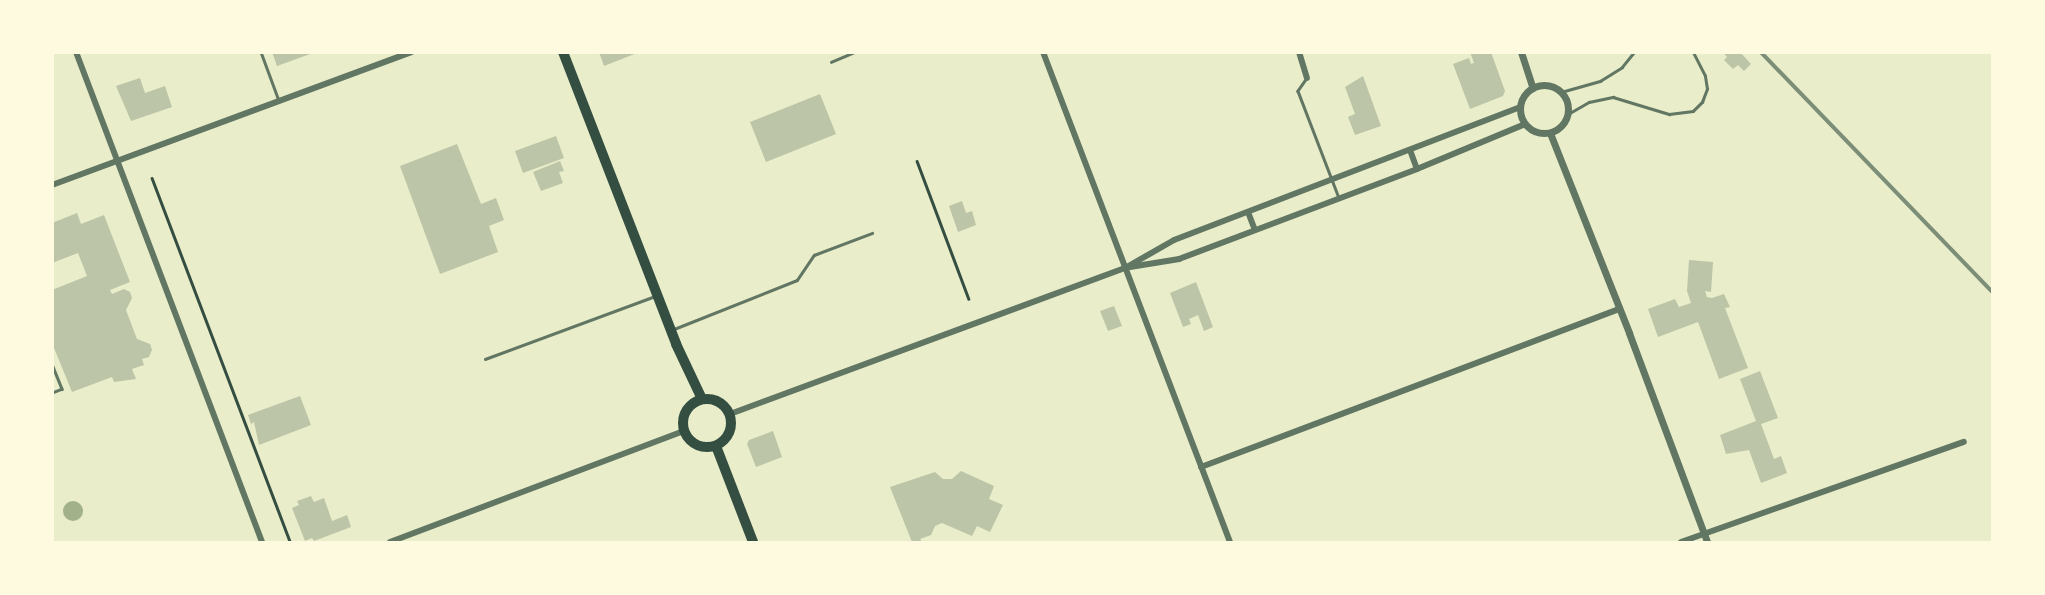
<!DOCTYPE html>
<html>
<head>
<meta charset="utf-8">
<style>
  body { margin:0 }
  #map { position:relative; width:2045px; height:595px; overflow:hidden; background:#e9edc9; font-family:"Sofia Sans Condensed",sans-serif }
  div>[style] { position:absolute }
  .water>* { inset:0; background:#a3b18a }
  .round { border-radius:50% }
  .building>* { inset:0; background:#bcc5a7 }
  .path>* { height:2.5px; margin:-1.25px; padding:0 1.25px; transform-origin:1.25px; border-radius:1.25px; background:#344e41 }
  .service>* { height:2.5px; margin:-1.25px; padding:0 1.25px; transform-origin:1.25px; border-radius:1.25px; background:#617663 }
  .minor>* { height:6px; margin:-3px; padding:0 3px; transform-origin:3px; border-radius:3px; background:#617663 }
  .tertiary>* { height:7px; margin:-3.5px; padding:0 3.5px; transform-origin:3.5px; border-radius:3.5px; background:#617663 }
  .tertiary>.ring { margin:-3.5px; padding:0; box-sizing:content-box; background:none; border:7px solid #617663; border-radius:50% }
  .primary>* { height:10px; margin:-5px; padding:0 5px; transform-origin:5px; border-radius:5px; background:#344e41 }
  .primary>.ring { margin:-5px; padding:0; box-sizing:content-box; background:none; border:10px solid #344e41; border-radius:50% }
  .rail>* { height:3.5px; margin:-1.75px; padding:0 1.75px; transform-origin:1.75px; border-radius:1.75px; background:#7c8e77 }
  span { translate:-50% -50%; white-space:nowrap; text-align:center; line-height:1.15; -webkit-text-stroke:7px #fefae0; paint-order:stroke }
  .frame { position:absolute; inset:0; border:54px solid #fefae0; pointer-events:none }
</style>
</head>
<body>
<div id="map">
  <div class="water">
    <i class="round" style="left:63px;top:501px;width:20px;height:20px"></i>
  </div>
  <div class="building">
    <i style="clip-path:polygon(272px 52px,313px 52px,313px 53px,277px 66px)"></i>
    <i style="clip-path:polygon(599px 52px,637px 52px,637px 53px,604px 66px)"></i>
    <i style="clip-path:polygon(1470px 52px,1491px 52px,1505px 91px,1503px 96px,1470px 109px,1453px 64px,1469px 58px,1471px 64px,1474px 63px)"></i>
    <i style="clip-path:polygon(1723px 52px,1740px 52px,1751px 64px,1744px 71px,1738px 65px,1733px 69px,1724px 60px,1727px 57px)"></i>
    <i style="clip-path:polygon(1363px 76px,1381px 126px,1355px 135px,1348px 117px,1355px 114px,1345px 87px)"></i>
    <i style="clip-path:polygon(140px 78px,145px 93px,165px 86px,172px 107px,131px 121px,116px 86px)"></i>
    <i style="clip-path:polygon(820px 94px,836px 134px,766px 162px,750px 122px)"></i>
    <i style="clip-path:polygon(556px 136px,564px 158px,523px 173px,515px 151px)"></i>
    <i style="clip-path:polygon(457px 144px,481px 204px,496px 198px,504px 220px,489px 226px,498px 252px,440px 274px,400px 166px)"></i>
    <i style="clip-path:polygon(560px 161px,564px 171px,559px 172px,563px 183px,541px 191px,533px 172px)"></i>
    <i style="clip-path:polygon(962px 201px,966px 213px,972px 211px,976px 225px,958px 232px,949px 206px)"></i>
    <i style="clip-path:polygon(77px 213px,81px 224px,104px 215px,130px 282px,110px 290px,112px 294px,124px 289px,130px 292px,132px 298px,126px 310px,137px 339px,150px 344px,152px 350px,149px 357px,142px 359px,144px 365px,132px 369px,136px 379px,114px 382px,112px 377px,72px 392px,52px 343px,52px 290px,87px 276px,78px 253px,52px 263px,52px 223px)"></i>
    <i style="clip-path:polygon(1689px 260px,1713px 262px,1711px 292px,1705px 291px,1707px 297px,1712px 298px,1724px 294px,1730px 307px,1725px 308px,1748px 368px,1719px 379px,1698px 322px,1658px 337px,1648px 309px,1675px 299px,1679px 307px,1691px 303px,1687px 291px)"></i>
    <i style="clip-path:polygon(1196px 282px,1213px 327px,1204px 331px,1198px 315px,1189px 319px,1191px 324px,1183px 327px,1170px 293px)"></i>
    <i style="clip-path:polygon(1114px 306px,1122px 326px,1108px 331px,1100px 311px)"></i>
    <i style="clip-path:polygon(1760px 371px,1778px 418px,1761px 424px,1774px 459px,1781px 456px,1787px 473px,1761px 483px,1749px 450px,1726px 454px,1720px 435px,1756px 421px,1740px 379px)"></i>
    <i style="clip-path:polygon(300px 396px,311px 425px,259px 445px,254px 422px,251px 424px,248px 415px)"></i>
    <i style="clip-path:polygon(773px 431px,782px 457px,756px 467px,747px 444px,749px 440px)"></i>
    <i style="clip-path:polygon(961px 471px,994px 486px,989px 499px,1003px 505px,990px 532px,977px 526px,972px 536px,942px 523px,935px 526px,931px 535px,920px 539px,922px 542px,912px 542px,890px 487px,935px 472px,943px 479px,952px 479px)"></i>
    <i style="clip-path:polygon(311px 496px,314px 502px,324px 498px,332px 521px,347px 515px,351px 527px,314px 541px,312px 538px,305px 541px,292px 508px,299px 505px,297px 501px)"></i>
  </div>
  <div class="path">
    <i style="left:917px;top:161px;width:147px;rotate:69.4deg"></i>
    <i style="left:152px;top:178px;width:389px;rotate:69.2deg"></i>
  </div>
  <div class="service">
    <i style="left:261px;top:52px;width:49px;rotate:69.7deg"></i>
    <i style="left:831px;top:62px;width:26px;rotate:-23deg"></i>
    <i style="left:1307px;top:78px;width:16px;rotate:125deg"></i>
    <i style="left:1298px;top:91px;width:115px;rotate:69deg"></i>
    <i style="left:1561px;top:92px;width:41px;rotate:-15.8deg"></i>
    <i style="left:1600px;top:81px;width:26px;rotate:-32deg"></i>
    <i style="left:1622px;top:67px;width:19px;rotate:-51deg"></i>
    <i style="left:1568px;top:114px;width:24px;rotate:-30deg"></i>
    <i style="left:1589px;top:102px;width:25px;rotate:-12deg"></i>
    <i style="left:1613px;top:97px;width:59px;rotate:16.9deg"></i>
    <i style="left:1669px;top:114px;width:24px;rotate:-7deg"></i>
    <i style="left:1693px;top:111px;width:13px;rotate:-45deg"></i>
    <i style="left:1702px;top:102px;width:14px;rotate:-69deg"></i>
    <i style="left:1707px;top:89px;width:13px;rotate:-99deg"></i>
    <i style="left:1705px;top:76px;width:27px;rotate:-117deg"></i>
    <i style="left:674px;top:329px;width:132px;rotate:-21.7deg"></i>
    <i style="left:797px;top:280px;width:30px;rotate:-56deg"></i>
    <i style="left:814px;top:255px;width:62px;rotate:-20.8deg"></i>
    <i style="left:485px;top:359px;width:181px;rotate:-20.3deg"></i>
    <i style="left:52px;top:364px;width:27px;rotate:68deg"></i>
    <i style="left:62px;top:389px;width:11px;rotate:158deg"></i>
  </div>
  <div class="minor">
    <i style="left:76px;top:52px;width:524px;rotate:69.21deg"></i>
    <i style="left:1043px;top:52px;width:524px;rotate:69.11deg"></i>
    <i style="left:1299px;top:52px;width:27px;rotate:73deg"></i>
    <i style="left:1410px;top:150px;width:20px;rotate:70deg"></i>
    <i style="left:52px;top:185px;width:383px;rotate:-20.3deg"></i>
    <i style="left:1248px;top:212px;width:19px;rotate:69deg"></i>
    <i style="left:1130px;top:267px;width:50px;rotate:-9.3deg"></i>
    <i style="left:1179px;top:259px;width:254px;rotate:-20.7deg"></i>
    <i style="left:1417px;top:169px;width:117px;rotate:-22.6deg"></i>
    <i style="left:730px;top:414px;width:421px;rotate:-20.3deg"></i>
    <i style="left:1125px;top:268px;width:56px;rotate:-29.7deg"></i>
    <i style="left:1174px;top:240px;width:371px;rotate:-21deg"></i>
    <i style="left:1201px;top:467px;width:448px;rotate:-20.7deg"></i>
    <i style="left:390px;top:542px;width:314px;rotate:-20.7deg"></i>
    <i style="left:1681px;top:542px;width:300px;rotate:-19.5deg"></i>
  </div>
  <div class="tertiary">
    <i style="left:1521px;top:52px;width:38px;rotate:72deg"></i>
    <i class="ring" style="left:1520px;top:85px;width:41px;height:41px"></i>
    <i style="left:1550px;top:133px;width:215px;rotate:68.4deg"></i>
    <i style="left:1629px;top:333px;width:223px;rotate:69.5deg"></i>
  </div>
  <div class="primary">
    <i style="left:563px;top:52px;width:313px;rotate:68.8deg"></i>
    <i style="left:676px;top:344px;width:61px;rotate:64.7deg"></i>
    <i class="ring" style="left:683px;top:399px;width:38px;height:38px"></i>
    <i style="left:716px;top:446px;width:103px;rotate:68.9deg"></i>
  </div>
  <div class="rail">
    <i style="left:1761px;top:52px;width:334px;rotate:46deg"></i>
  </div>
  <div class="frame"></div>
</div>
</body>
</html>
